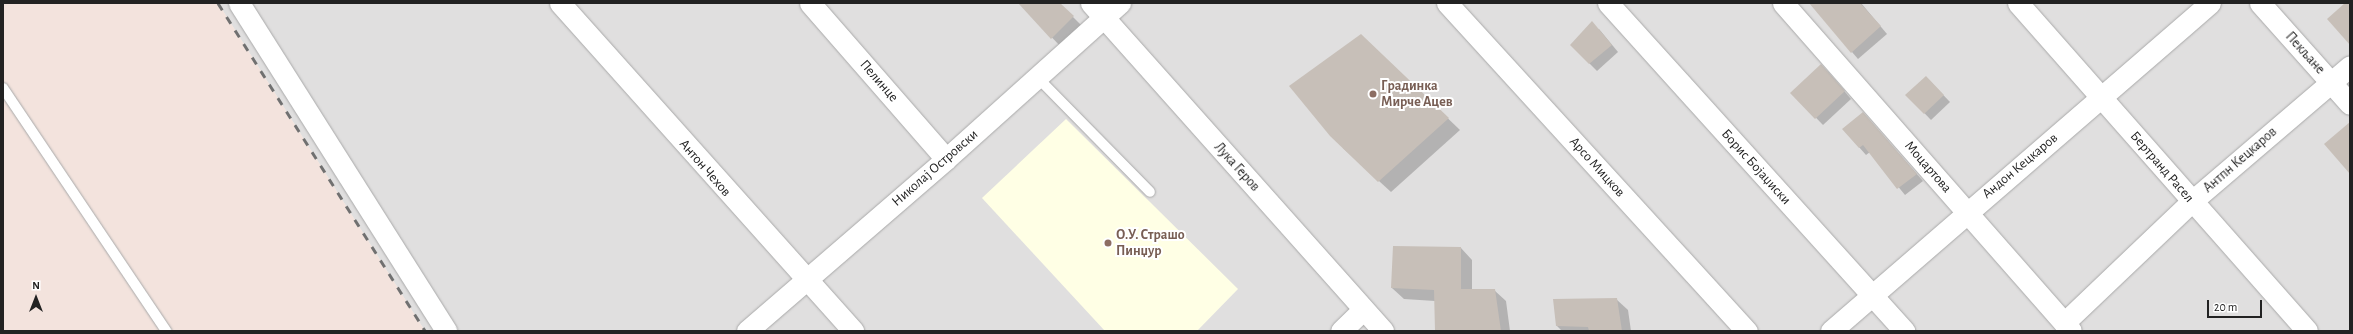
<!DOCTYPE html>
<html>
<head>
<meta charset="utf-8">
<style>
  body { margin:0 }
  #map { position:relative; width:2353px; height:334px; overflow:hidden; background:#f2efe9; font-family:"Alegreya Sans",sans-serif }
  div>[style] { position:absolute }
  .residential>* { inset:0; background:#e0dfdf }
  .education>* { inset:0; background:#ffffe5 }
  .military>* { inset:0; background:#f3e3dd }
  .shadow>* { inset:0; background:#0003 }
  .building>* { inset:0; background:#c7bfb8 }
  .roads { filter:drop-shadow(0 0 1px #a9a9a9) drop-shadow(0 0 1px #a9a9a9) }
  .service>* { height:10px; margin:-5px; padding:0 5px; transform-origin:5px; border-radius:5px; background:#fff }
  .minor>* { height:21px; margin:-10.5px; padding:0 10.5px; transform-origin:10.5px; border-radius:10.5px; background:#fff }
  .rail>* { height:3px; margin-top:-1.5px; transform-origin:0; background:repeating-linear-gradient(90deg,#707070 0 8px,transparent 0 16px) }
  .dots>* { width:11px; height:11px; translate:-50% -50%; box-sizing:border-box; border:2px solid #fff; border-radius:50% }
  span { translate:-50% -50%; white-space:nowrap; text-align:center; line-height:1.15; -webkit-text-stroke:4px #fff; paint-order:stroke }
  .street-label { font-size:14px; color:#222 }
  .education-label { font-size:14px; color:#785e54; font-weight:700 }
  .left { translate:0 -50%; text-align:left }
  .frame { position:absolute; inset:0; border:4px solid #222; pointer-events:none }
  .north { position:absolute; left:16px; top:278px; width:40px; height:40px; -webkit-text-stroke:3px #fff; paint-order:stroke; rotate:0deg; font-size:11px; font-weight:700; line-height:16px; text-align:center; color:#222 }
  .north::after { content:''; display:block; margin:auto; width:14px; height:18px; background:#222; clip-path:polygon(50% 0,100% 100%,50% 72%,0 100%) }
  .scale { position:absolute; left:2207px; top:300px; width:55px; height:18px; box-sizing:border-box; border:2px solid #222; border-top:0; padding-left:5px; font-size:12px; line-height:14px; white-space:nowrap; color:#222; -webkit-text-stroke:3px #fff; paint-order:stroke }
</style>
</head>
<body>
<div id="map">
  <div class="residential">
    <i style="clip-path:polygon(218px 3px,2350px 3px,2350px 331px,425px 331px)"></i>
  </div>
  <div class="education">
    <i style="clip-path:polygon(1066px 119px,1238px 289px,1197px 331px,1105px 331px,982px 198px)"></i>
  </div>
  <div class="military">
    <i style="clip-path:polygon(3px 3px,218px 3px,425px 331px,3px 331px)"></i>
  </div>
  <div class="shadow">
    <i style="clip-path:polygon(1019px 3px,1059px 3px,1083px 27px,1062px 48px)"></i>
    <i style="clip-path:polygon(1810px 3px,1861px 3px,1887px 34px,1858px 59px)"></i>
    <i style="clip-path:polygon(1599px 29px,1618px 52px,1597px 71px,1571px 45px)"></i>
    <i style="clip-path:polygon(1361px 35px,1460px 130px,1391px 192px,1343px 148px)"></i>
    <i style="clip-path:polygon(1828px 72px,1851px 99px,1823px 125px,1792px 93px)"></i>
    <i style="clip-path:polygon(1926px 77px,1950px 102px,1931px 120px,1907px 95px)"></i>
    <i style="clip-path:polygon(1869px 120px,1923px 181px,1905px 195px,1870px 152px,1866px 155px,1843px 129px)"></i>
    <i style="clip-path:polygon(1461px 248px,1472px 260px,1472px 290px,1494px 290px,1506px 301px,1510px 331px,1436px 331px,1435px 301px,1404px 299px,1392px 288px)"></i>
    <i style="clip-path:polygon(1616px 299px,1628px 310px,1631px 331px,1562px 331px,1557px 326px)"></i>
  </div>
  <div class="building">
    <i style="clip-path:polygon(1018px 3px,1060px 3px,1074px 16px,1051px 39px)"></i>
    <i style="clip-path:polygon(1809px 3px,1860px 3px,1881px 26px,1851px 53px)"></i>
    <i style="clip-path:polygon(2345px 3px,2350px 3px,2350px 45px,2327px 19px)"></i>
    <i style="clip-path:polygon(1592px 21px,1612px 45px,1589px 64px,1570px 45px)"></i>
    <i style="clip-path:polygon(1361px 34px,1449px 118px,1378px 182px,1330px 136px,1289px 86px)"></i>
    <i style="clip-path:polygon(1821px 64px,1845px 91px,1815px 119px,1790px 93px)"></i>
    <i style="clip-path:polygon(1926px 76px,1944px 95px,1924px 114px,1905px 95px)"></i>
    <i style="clip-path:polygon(1863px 112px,1917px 174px,1897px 189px,1863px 145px,1859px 148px,1842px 129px)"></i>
    <i style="clip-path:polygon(2350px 122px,2350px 174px,2324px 144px)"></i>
    <i style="clip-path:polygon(1393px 246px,1461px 247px,1461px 289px,1495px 289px,1501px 331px,1435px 331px,1434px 290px,1391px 288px)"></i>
    <i style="clip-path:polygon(1617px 298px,1622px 331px,1589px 331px,1588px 327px,1556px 326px,1553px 299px)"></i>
  </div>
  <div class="roads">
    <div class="service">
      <i style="left:1037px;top:77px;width:161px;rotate:45.5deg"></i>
      <i style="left:3px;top:88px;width:293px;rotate:56.1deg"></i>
    </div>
    <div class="minor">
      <i style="left:239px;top:3px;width:388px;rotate:57.7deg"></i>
      <i style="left:560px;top:3px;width:440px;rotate:48.2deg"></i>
      <i style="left:810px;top:3px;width:207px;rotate:48.9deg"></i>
      <i style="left:1091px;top:3px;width:439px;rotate:48.3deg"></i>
      <i style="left:1447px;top:3px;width:445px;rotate:47.6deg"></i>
      <i style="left:1608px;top:3px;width:442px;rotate:47.9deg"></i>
      <i style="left:1783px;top:3px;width:436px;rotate:48.7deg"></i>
      <i style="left:2018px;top:3px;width:437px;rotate:48.6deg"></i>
      <i style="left:2260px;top:3px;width:135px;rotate:48.3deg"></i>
      <i style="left:2064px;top:323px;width:175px;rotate:-43.6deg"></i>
      <i style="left:2191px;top:202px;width:209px;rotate:-40.5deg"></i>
      <i style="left:747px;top:331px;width:263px;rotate:-40.8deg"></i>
      <i style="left:946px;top:159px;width:234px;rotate:-41.9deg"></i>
      <i style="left:1341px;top:331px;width:30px;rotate:-44deg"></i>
      <i style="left:1831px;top:331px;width:501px;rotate:-40.87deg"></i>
    </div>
  </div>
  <div class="rail">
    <i style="left:218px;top:3px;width:388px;rotate:57.7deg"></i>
  </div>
  <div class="dots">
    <i style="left:1373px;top:94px;background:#8d6e63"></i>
    <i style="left:1108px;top:243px;background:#8d6e63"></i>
  </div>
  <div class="street-label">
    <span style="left:2305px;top:53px;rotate:48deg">Пекљане</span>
    <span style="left:879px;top:81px;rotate:49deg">Пелинце</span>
    <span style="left:2240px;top:160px;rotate:-41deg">Антпн Кецкаров</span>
    <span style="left:2020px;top:166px;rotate:-40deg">Андон Кецкаров</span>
    <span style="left:1237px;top:167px;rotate:48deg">Лука Геров</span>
    <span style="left:1597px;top:167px;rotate:48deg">Арсо Мицков</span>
    <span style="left:1756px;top:167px;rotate:48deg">Борис Бојаџиски</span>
    <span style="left:1928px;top:167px;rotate:49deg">Моцартова</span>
    <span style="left:2162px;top:167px;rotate:49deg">Бертранд Расел</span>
    <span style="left:705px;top:168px;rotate:49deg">Антон Чехов</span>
    <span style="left:935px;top:168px;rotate:-41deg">Николај Островски</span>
  </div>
  <div class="education-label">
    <span class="left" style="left:1381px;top:94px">Градинка<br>Мирче Ацев</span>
    <span class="left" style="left:1116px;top:243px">О.У. Страшо<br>Пинџур</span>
  </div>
  <div class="frame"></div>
  <div class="north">N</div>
  <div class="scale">20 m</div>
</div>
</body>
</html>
